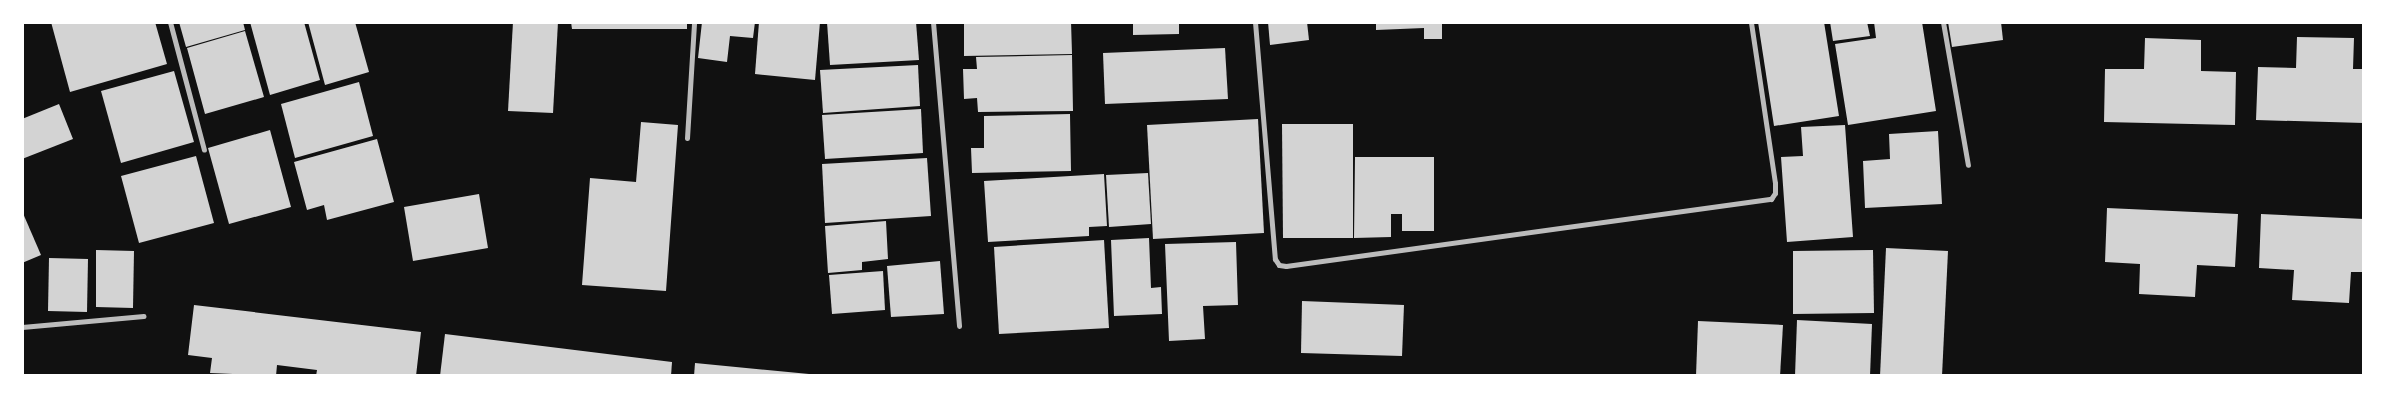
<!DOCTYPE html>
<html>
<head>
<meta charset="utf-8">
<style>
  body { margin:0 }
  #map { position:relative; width:2386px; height:398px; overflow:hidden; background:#111; font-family:Lato,sans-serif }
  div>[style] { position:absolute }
  .building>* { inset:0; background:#d3d3d3 }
  .minor>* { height:5px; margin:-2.5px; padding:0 2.5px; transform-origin:2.5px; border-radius:2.5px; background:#bcbcbc }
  span { translate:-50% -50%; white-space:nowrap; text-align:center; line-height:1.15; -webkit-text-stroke:4px #fff; paint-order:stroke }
  .frame { position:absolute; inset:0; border:24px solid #fff; pointer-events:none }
</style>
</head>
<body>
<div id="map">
  <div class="building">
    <i style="clip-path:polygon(51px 22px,155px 22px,167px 64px,70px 92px)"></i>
    <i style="clip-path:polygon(179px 22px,243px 22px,245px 30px,186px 47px)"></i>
    <i style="clip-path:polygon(250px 22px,304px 22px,320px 80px,270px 95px)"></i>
    <i style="clip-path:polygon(308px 22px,355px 22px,369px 72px,325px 85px)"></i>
    <i style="clip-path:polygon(513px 22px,558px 22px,553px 113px,508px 111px)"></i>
    <i style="clip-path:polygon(571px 22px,687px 22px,687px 29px,572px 29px)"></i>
    <i style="clip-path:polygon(702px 22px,755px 22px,753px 38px,730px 36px,727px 62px,698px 58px)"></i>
    <i style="clip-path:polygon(759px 22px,820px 22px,815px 80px,755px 74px)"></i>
    <i style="clip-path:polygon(827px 22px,916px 22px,919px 60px,830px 65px)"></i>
    <i style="clip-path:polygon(964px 22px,1071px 22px,1072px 54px,964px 56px)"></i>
    <i style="clip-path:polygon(1133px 22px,1179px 22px,1179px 34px,1133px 35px)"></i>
    <i style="clip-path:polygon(1268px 22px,1307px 22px,1309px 40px,1270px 45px)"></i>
    <i style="clip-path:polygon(1376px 22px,1442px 22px,1442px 39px,1424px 39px,1424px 28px,1376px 30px)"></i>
    <i style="clip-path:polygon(1758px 22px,1824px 22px,1839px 116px,1774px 126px)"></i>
    <i style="clip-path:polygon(1830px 22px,1867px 22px,1870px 36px,1833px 41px)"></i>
    <i style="clip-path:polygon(1874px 22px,1922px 22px,1936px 111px,1848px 125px,1835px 44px,1876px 38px)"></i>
    <i style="clip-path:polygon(1948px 22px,2001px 22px,2003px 40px,1952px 47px)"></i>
    <i style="clip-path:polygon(245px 31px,264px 97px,205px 114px,187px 48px)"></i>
    <i style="clip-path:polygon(2297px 37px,2354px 38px,2353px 69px,2364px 69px,2364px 123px,2256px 120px,2258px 67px,2296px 68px)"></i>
    <i style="clip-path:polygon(2145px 38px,2201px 40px,2201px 71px,2236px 72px,2235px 125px,2104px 122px,2105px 69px,2144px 69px)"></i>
    <i style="clip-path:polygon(1225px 48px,1228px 99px,1105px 104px,1103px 53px)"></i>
    <i style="clip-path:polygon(1072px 55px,1073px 111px,978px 112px,977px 98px,964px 99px,963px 69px,977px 69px,976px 57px)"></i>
    <i style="clip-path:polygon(918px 65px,920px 106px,823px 113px,820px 70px)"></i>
    <i style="clip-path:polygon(174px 71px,194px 142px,121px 163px,101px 91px)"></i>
    <i style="clip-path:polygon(359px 82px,373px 136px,295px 158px,281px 104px)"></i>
    <i style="clip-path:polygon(59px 104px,73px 139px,22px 159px,22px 119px)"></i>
    <i style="clip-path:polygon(921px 109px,923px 153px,825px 159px,822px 115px)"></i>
    <i style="clip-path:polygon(1070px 114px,1071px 171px,972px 173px,971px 148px,984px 148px,984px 116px)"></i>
    <i style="clip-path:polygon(1258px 119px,1264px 233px,1153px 239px,1147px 125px)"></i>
    <i style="clip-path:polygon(641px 122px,678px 125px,666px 291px,582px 285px,590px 178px,636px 182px)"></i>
    <i style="clip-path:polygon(1282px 124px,1353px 124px,1353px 238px,1283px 238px)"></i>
    <i style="clip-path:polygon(1845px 125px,1853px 237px,1787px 242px,1781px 157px,1803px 156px,1801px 127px)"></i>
    <i style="clip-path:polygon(270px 130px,291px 207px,229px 224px,208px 148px)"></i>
    <i style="clip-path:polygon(1938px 131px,1942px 204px,1865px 208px,1863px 161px,1890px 159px,1889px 134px)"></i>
    <i style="clip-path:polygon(377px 139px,394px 202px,327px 220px,324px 205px,307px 210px,294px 162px)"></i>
    <i style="clip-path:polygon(196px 156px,214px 223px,139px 243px,121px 176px)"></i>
    <i style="clip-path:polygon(1355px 157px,1434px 157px,1434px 231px,1402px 231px,1402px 214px,1391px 214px,1391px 237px,1354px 238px)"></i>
    <i style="clip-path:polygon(927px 158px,931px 216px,825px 223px,822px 164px)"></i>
    <i style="clip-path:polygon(1148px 173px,1151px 224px,1109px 227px,1106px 175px)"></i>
    <i style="clip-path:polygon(1104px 174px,1107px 226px,1089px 227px,1089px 236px,988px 242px,984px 181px)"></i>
    <i style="clip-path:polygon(479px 194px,488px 248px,413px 261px,404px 207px)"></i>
    <i style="clip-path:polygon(2107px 208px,2238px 214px,2235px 267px,2197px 265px,2195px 297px,2139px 294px,2140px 264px,2105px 262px)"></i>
    <i style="clip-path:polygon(22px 211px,41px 255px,22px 263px)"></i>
    <i style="clip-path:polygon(2261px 214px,2364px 219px,2364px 272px,2351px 272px,2349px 303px,2292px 300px,2294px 270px,2259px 268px)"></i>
    <i style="clip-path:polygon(886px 221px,888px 259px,862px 262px,862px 270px,828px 273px,825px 226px)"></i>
    <i style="clip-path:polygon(1149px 238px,1151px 288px,1161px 287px,1162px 314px,1114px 316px,1111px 240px)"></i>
    <i style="clip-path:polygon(1104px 240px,1109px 328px,999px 334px,994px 247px)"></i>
    <i style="clip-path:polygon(1236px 242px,1238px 305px,1203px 306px,1205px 339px,1169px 341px,1165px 244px)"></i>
    <i style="clip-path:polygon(1886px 248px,1948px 251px,1942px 376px,1880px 376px)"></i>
    <i style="clip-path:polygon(96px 250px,134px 251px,133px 308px,96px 307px)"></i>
    <i style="clip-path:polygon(1873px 250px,1874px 313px,1793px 314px,1793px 251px)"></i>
    <i style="clip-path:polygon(49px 258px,88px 259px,87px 312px,48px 311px)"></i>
    <i style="clip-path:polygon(940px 261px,944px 314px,891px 317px,887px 266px)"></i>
    <i style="clip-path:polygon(883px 271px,885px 310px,832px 314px,829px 275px)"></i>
    <i style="clip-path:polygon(1302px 301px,1404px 305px,1402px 356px,1301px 353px)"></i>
    <i style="clip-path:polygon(194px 305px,421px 332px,416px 376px,316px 376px,317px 370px,277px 365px,276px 376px,210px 373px,212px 358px,188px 355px)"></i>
    <i style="clip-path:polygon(1797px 320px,1872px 324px,1870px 376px,1795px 376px)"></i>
    <i style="clip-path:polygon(1698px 321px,1783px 325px,1780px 376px,1696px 376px)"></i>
    <i style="clip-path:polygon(445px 334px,672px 362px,671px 376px,440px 376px)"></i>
    <i style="clip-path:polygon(695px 363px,809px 374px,809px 376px,694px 376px)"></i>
  </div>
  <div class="minor">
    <i style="left:170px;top:22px;width:132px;rotate:75.1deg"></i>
    <i style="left:933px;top:22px;width:305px;rotate:85.1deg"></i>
    <i style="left:1255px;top:22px;width:238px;rotate:85.2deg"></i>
    <i style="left:1275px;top:259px;width:7px;rotate:56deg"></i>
    <i style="left:1279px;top:265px;width:7px;rotate:8deg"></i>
    <i style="left:1286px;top:266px;width:490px;rotate:-7.9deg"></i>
    <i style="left:1771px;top:199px;width:7px;rotate:-56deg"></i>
    <i style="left:1775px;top:193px;width:10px;rotate:-90deg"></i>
    <i style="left:1775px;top:183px;width:163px;rotate:-98.5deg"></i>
    <i style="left:1943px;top:22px;width:145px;rotate:80.1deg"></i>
    <i style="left:687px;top:138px;width:116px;rotate:-86.5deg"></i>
    <i style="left:22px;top:327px;width:122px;rotate:-5.2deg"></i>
  </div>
  <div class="frame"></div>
</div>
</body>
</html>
